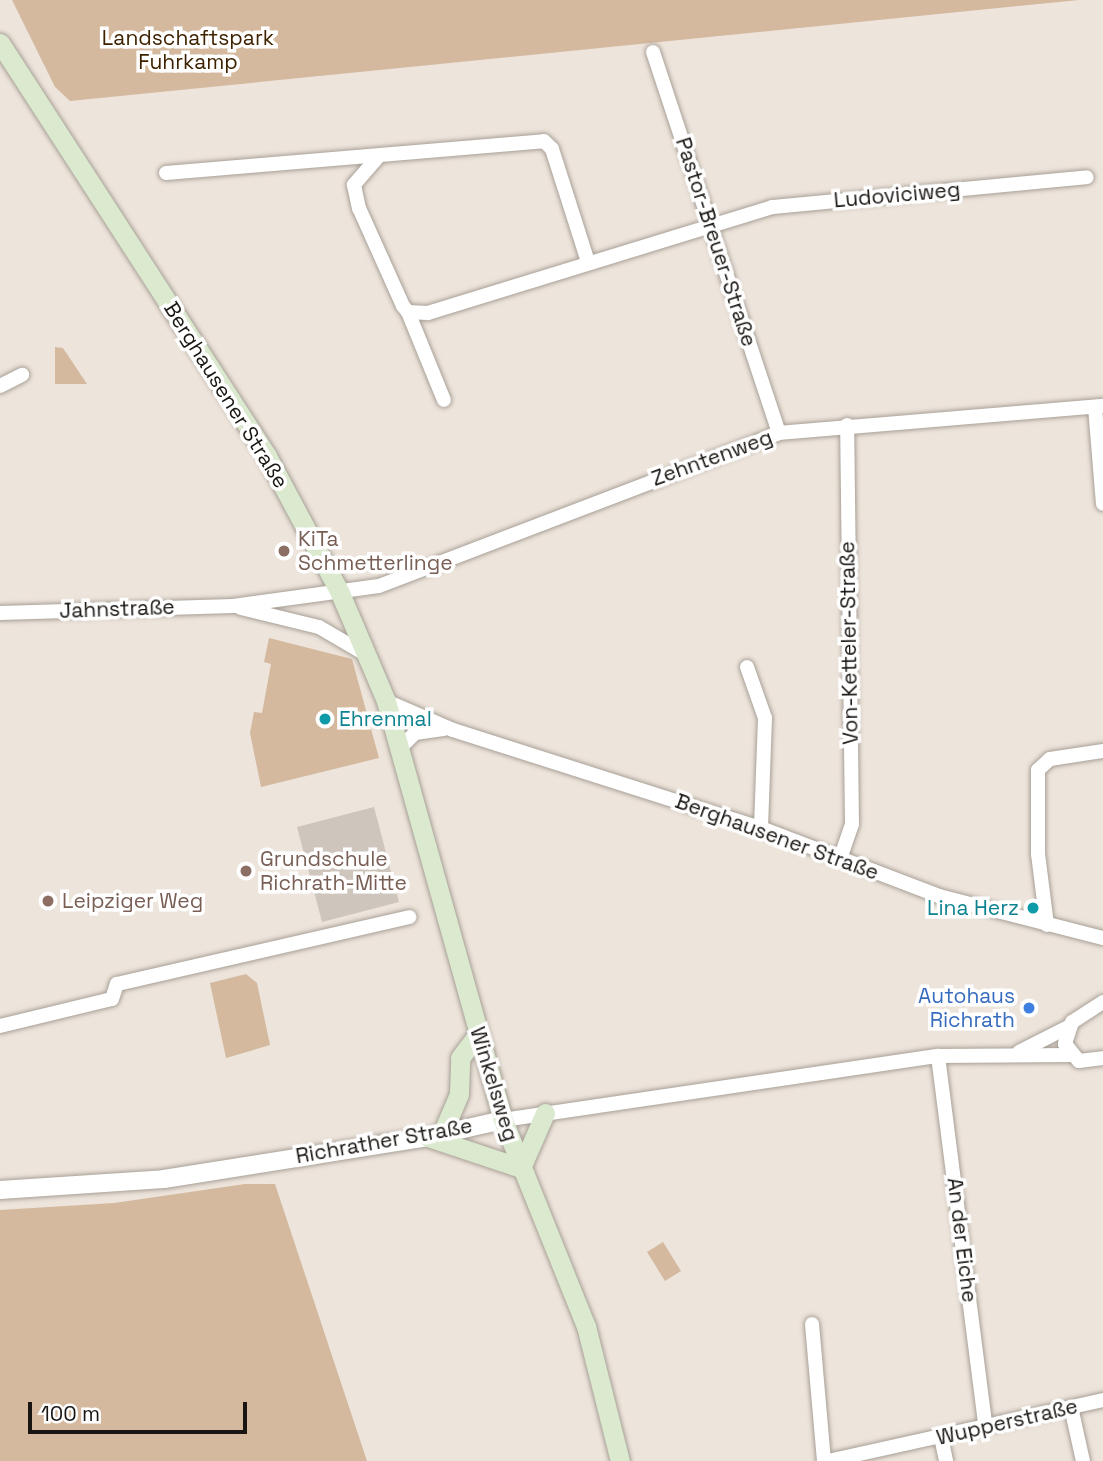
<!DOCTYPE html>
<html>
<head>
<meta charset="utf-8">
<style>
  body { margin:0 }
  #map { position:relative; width:1103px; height:1461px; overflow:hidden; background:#ede4db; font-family:"Space Grotesk",sans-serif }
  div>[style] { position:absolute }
  .green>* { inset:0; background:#d4b99f }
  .building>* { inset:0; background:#cec5bd }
  .roads { filter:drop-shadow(0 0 2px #a8a097) drop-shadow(0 0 2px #a8a097) }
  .minor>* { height:14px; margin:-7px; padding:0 7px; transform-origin:7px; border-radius:7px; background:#fff }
  .tertiary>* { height:18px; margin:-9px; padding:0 9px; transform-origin:9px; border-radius:9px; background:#fff }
  .secondary>* { height:19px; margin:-9.5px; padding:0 9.5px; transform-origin:9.5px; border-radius:9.5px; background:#dbe9cf }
  .dots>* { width:19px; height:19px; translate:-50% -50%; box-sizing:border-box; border:4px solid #fff; border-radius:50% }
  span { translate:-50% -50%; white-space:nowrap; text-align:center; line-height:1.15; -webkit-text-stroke:7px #fff; paint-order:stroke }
  .park-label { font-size:21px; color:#3e2200 }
  .street-label { font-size:21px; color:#181512 }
  .education-label { font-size:21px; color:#785e54 }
  .left { translate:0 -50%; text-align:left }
  .culture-label { font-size:21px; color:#0d838f }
  .right { translate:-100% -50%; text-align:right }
  .shop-label { font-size:21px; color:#366cbe }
  .scale { position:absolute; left:28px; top:1402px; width:219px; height:32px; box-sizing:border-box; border:4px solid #181512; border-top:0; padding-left:9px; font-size:21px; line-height:24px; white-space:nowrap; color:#181512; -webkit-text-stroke:5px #fff; paint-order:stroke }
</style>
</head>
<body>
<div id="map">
  <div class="green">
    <i style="clip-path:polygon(12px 0,1079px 0,70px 101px,55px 87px)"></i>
    <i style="clip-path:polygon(55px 347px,63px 348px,87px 384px,55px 384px)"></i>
    <i style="clip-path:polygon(269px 638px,352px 659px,379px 758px,261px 787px,250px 733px,254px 712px,262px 713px,271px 664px,264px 662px)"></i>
    <i style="clip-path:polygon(246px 974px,257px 983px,270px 1045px,226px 1058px,210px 983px)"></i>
    <i style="clip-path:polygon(245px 1184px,275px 1184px,367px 1461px,0 1461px,0 1210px,114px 1203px)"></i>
    <i style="clip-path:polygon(663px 1242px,681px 1271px,665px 1281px,647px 1252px)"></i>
  </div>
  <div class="building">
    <i style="clip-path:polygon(374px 807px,399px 902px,322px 922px,297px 827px)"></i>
  </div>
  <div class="roads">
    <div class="minor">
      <i style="left:653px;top:52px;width:401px;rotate:71.7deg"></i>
      <i style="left:378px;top:157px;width:37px;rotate:131deg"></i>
      <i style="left:354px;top:185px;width:24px;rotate:78deg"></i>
      <i style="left:359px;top:208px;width:107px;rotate:65.8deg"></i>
      <i style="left:403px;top:306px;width:8px;rotate:50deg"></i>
      <i style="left:408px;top:312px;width:20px;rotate:3deg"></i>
      <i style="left:428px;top:313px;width:360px;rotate:-17.1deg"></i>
      <i style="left:772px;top:207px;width:316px;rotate:-5.4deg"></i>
      <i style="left:166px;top:173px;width:379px;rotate:-4.8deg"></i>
      <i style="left:544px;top:141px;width:11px;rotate:45deg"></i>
      <i style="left:552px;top:149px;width:119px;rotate:72.3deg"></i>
      <i style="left:408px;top:312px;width:95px;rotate:67.8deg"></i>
      <i style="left:0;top:386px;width:25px;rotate:-27deg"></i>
      <i style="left:1095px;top:407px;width:97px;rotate:85.3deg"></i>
      <i style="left:241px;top:608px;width:80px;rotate:13.7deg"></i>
      <i style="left:319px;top:627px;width:53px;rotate:30.4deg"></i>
      <i style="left:0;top:613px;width:233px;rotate:-1.7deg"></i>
      <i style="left:233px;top:606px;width:147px;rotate:-7.8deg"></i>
      <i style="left:379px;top:586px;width:428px;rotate:-20.9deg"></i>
      <i style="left:779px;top:433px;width:325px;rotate:-4.8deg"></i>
      <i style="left:747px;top:667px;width:54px;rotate:70.6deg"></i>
      <i style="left:765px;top:718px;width:110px;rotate:92.1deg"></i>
      <i style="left:386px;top:701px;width:73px;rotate:23.4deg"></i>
      <i style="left:453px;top:730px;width:323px;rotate:17.7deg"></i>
      <i style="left:761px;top:828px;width:191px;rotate:20.9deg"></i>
      <i style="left:939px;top:896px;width:169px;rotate:14.4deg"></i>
      <i style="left:399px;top:749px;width:23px;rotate:-45deg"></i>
      <i style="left:415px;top:733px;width:30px;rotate:-8deg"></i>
      <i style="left:840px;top:859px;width:37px;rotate:-71deg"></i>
      <i style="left:852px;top:824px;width:399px;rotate:-90.7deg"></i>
      <i style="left:1047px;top:925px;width:72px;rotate:-97.2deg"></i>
      <i style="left:1038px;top:854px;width:84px;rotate:-90deg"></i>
      <i style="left:1038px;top:770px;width:16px;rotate:-43deg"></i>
      <i style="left:1050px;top:759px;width:54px;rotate:-8.6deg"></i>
      <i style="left:1103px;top:1002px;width:37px;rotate:147deg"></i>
      <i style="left:1072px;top:1022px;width:23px;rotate:108deg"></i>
      <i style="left:1065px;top:1044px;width:22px;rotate:51deg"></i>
      <i style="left:1079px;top:1061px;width:24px;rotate:-7deg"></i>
      <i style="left:0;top:1026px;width:115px;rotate:-13.6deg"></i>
      <i style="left:112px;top:999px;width:16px;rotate:-72deg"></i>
      <i style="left:117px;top:984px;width:300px;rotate:-12.9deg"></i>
      <i style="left:1019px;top:1052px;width:57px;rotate:-27deg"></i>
      <i style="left:938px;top:1056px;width:371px;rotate:82.7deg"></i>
      <i style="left:503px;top:1120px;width:440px;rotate:-8.4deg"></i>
      <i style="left:938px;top:1056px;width:132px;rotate:-0.4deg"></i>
      <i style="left:812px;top:1324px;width:138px;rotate:85deg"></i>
      <i style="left:1071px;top:1407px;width:55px;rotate:77.5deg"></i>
      <i style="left:941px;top:1437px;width:25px;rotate:78deg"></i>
      <i style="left:828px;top:1461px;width:282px;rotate:-12.5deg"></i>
    </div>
    <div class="tertiary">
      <i style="left:0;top:1190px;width:164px;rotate:-3.8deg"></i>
      <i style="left:164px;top:1179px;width:267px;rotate:-9deg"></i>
      <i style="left:428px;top:1137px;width:77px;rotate:-12.8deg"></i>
    </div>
    <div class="secondary">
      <i style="left:0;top:43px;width:492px;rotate:57.1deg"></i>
      <i style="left:267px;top:456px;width:155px;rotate:61.9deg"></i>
      <i style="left:340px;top:593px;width:117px;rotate:66.9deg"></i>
      <i style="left:386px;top:701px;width:435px;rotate:74.4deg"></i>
      <i style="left:503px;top:1120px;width:222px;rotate:68.1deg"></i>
      <i style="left:586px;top:1326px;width:139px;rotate:75.9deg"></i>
      <i style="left:442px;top:1134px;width:43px;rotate:-67deg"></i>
      <i style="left:459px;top:1094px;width:36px;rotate:-88deg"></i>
      <i style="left:460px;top:1058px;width:30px;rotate:-53deg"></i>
      <i style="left:428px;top:1137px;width:98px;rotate:18.4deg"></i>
      <i style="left:521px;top:1168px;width:60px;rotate:-66.4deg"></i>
    </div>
  </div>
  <div class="dots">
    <i style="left:284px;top:551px;background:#8d6e63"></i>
    <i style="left:325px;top:719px;background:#0f9aa8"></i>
    <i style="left:246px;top:871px;background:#8d6e63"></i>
    <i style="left:48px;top:901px;background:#8d6e63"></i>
    <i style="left:1033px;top:908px;background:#0f9aa8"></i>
    <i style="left:1029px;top:1008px;background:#3f7fe0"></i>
  </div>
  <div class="park-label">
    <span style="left:188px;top:50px">Landschaftspark<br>Fuhrkamp</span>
  </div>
  <div class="street-label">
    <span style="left:897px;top:195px;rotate:-5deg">Ludoviciweg</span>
    <span style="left:716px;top:242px;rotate:72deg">Pastor-Breuer-Straße</span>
    <span style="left:226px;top:395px;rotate:58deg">Berghausener Straße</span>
    <span style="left:712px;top:458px;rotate:-20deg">Zehntenweg</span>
    <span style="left:117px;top:609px;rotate:-2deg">Jahnstraße</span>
    <span style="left:849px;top:643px;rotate:-91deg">Von-Ketteler-Straße</span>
    <span style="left:777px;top:837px;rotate:20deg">Berghausener Straße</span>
    <span style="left:494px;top:1084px;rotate:73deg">Winkelsweg</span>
    <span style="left:384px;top:1141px;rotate:-10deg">Richrather Straße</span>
    <span style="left:962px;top:1240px;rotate:83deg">An der Eiche</span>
    <span style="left:1007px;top:1422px;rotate:-13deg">Wupperstraße</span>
  </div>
  <div class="education-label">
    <span class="left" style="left:298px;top:551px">KiTa<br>Schmetterlinge</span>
    <span class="left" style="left:260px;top:871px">Grundschule<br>Richrath-Mitte</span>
    <span class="left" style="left:62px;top:901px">Leipziger Weg</span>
  </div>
  <div class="culture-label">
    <span class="left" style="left:339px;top:719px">Ehrenmal</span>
    <span class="right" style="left:1019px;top:908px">Lina Herz</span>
  </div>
  <div class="shop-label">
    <span class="right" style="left:1015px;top:1008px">Autohaus<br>Richrath</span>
  </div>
  <div class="scale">100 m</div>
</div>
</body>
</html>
